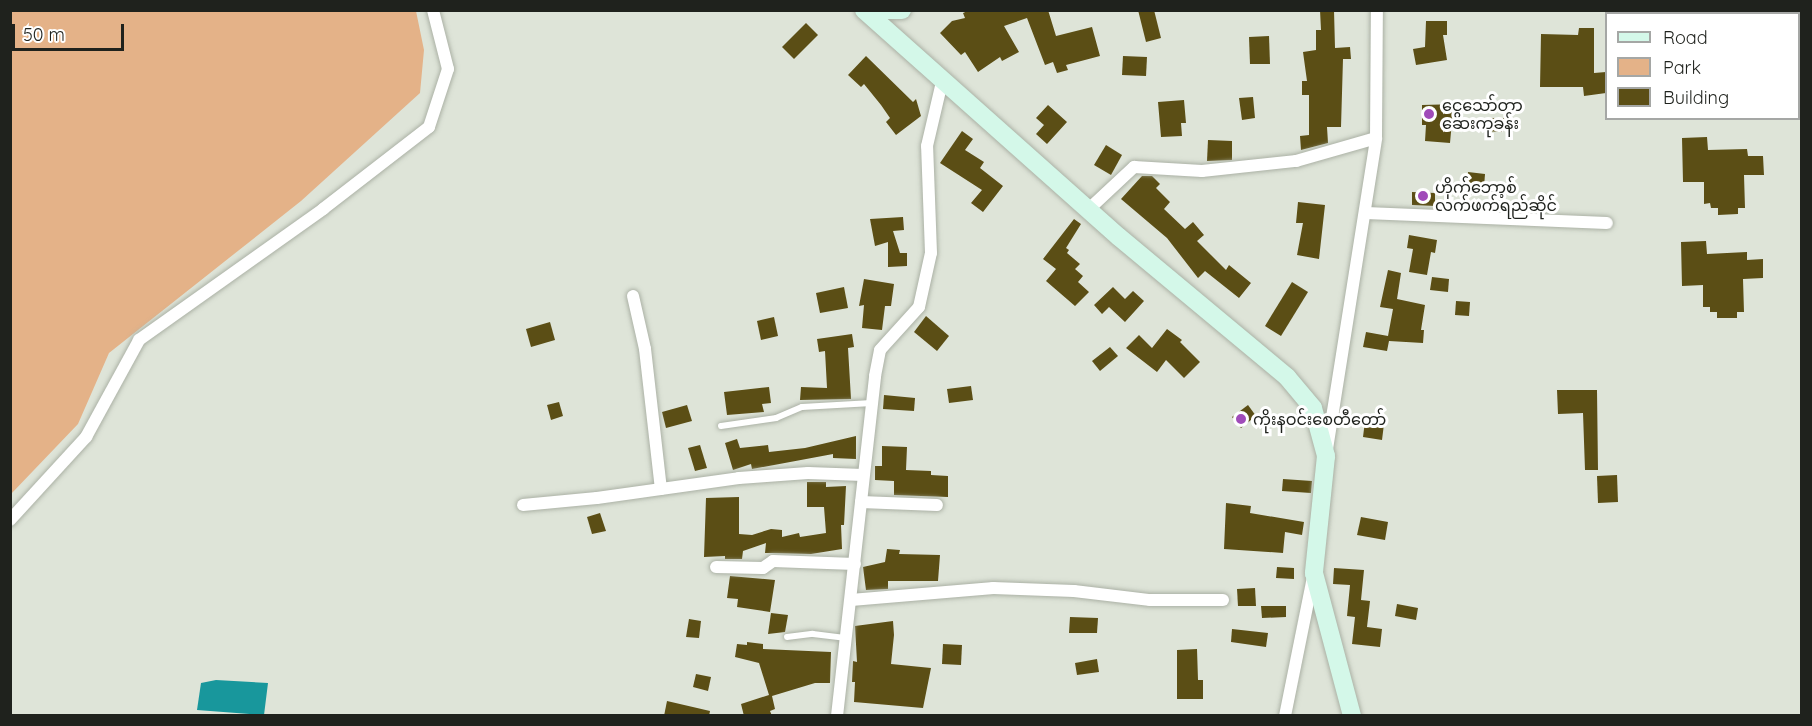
<!DOCTYPE html>
<html>
<head>
<meta charset="utf-8">
<style>
  body { margin:0 }
  #map { position:relative; width:1812px; height:726px; overflow:hidden; background:#dee4d8; font-family:Quicksand,"Noto Sans Myanmar",sans-serif }
  div>[style] { position:absolute }
  .green>* { inset:0; background:#e4b288 }
  .water>* { inset:0; background:#18979c }
  .building>* { inset:0; background:#5b4e15 }
  .roads { filter:drop-shadow(0 0 2px #abb1a5) drop-shadow(0 0 2px #abb1a5) }
  .service>* { height:6px; margin:-3px; padding:0 3px; transform-origin:3px; border-radius:3px; background:#fff }
  .minor>* { height:12px; margin:-6px; padding:0 6px; transform-origin:6px; border-radius:6px; background:#fff }
  .secondary>* { height:18px; margin:-9px; padding:0 9px; transform-origin:9px; border-radius:9px; background:#d4f8e9 }
  .dots>* { width:16px; height:16px; translate:-50% -50%; box-sizing:border-box; border:3px solid #fff; border-radius:50% }
  span { translate:-50% -50%; white-space:nowrap; text-align:center; line-height:1.15; -webkit-text-stroke:6px #fff; paint-order:stroke }
  .poi-label { font-size:16px; color:#1f221d }
  .left { translate:0 -50%; text-align:left }
  .frame { position:absolute; inset:0; border:12px solid #1f221d; pointer-events:none }
  .legend { position:absolute; left:1605px; top:12px; width:195px; height:108px; box-sizing:border-box; background:#fff; border:2px solid #a5a7a5; margin:0; padding:8px 10px; list-style:none; font-size:18px; color:#1f221d }
  .legend li { display:flex; align-items:center; gap:12px; height:30px }
  .legend b { width:30px; border:2px solid #a5a7a5 }
  .scale { position:absolute; left:12px; top:24px; width:112px; height:27px; box-sizing:border-box; border:3px solid #1f221d; border-top:0; padding-left:8px; font-size:18px; line-height:21px; white-space:nowrap; color:#1f221d; -webkit-text-stroke:4px #fff; paint-order:stroke }
</style>
</head>
<body>
<div id="map">
  <div class="green">
    <i style="clip-path:polygon(11px 10px,416px 11px,424px 50px,420px 93px,301px 201px,109px 353px,78px 424px,11px 494px)"></i>
  </div>
  <div class="water">
    <i style="clip-path:polygon(216px 680px,268px 683px,264px 715px,197px 710px,201px 683px)"></i>
  </div>
  <div class="building">
    <i style="clip-path:polygon(970px 10px,1048px 10px,1056px 36px,1092px 27px,1100px 56px,1066px 65px,1068px 70px,1057px 73px,1053px 62px,1045px 65px,1027px 18px,1004px 26px,1019px 52px,1002px 61px,1000px 57px,978px 72px,965px 52px,961px 55px,940px 33px,952px 21px,965px 18px,963px 13px)"></i>
    <i style="clip-path:polygon(1138px 10px,1154px 10px,1161px 38px,1146px 42px)"></i>
    <i style="clip-path:polygon(1320px 10px,1334px 10px,1335px 48px,1350px 47px,1351px 59px,1343px 59px,1341px 127px,1327px 127px,1328px 143px,1301px 150px,1300px 136px,1309px 135px,1309px 95px,1302px 95px,1302px 81px,1307px 81px,1303px 52px,1316px 50px,1316px 30px,1321px 30px)"></i>
    <i style="clip-path:polygon(1426px 21px,1447px 21px,1447px 35px,1443px 35px,1447px 60px,1416px 65px,1413px 49px,1425px 47px)"></i>
    <i style="clip-path:polygon(806px 23px,818px 35px,794px 59px,782px 47px)"></i>
    <i style="clip-path:polygon(1579px 28px,1594px 28px,1594px 73px,1606px 72px,1606px 93px,1584px 96px,1583px 87px,1540px 87px,1541px 34px,1578px 35px)"></i>
    <i style="clip-path:polygon(1269px 36px,1270px 64px,1250px 64px,1249px 37px)"></i>
    <i style="clip-path:polygon(866px 56px,913px 102px,916px 99px,921px 116px,896px 135px,886px 122px,890px 118px,881px 105px,864px 84px,861px 87px,848px 75px)"></i>
    <i style="clip-path:polygon(1123px 56px,1147px 57px,1146px 76px,1122px 75px)"></i>
    <i style="clip-path:polygon(1253px 97px,1255px 118px,1242px 120px,1239px 98px)"></i>
    <i style="clip-path:polygon(1184px 100px,1186px 123px,1181px 123px,1182px 136px,1161px 137px,1158px 102px)"></i>
    <i style="clip-path:polygon(1459px 104px,1459px 121px,1452px 121px,1450px 143px,1425px 141px,1426px 125px,1422px 125px,1422px 105px)"></i>
    <i style="clip-path:polygon(1048px 105px,1067px 122px,1047px 144px,1036px 134px,1044px 125px,1036px 118px)"></i>
    <i style="clip-path:polygon(1485px 118px,1504px 118px,1503px 132px,1484px 131px)"></i>
    <i style="clip-path:polygon(962px 131px,973px 139px,965px 150px,984px 162px,980px 168px,1003px 186px,983px 212px,971px 203px,982px 190px,940px 163px)"></i>
    <i style="clip-path:polygon(1707px 137px,1708px 150px,1747px 149px,1748px 156px,1763px 156px,1764px 175px,1744px 175px,1745px 208px,1738px 208px,1738px 214px,1718px 215px,1718px 208px,1711px 208px,1710px 203px,1704px 204px,1704px 182px,1683px 182px,1682px 138px)"></i>
    <i style="clip-path:polygon(1208px 140px,1232px 141px,1232px 160px,1207px 161px)"></i>
    <i style="clip-path:polygon(1106px 145px,1122px 155px,1111px 175px,1094px 165px)"></i>
    <i style="clip-path:polygon(1468px 172px,1485px 174px,1484px 187px,1467px 186px)"></i>
    <i style="clip-path:polygon(1142px 176px,1152px 176px,1160px 184px,1156px 188px,1170px 202px,1164px 209px,1185px 229px,1193px 222px,1204px 235px,1197px 241px,1226px 270px,1229px 265px,1251px 283px,1239px 298px,1205px 271px,1198px 278px,1167px 238px,1121px 199px)"></i>
    <i style="clip-path:polygon(1412px 192px,1435px 193px,1435px 206px,1412px 205px)"></i>
    <i style="clip-path:polygon(1298px 202px,1325px 205px,1319px 259px,1297px 255px,1303px 223px,1296px 223px)"></i>
    <i style="clip-path:polygon(903px 217px,904px 230px,893px 231px,900px 253px,907px 253px,907px 266px,888px 267px,888px 242px,875px 246px,870px 219px)"></i>
    <i style="clip-path:polygon(1074px 219px,1081px 224px,1066px 248px,1069px 250px,1067px 253px,1080px 264px,1075px 269px,1083px 276px,1078px 282px,1089px 292px,1075px 306px,1046px 281px,1056px 269px,1043px 259px)"></i>
    <i style="clip-path:polygon(1409px 235px,1437px 240px,1435px 253px,1431px 252px,1427px 275px,1409px 272px,1413px 249px,1407px 248px)"></i>
    <i style="clip-path:polygon(1706px 241px,1707px 254px,1747px 252px,1747px 260px,1763px 259px,1763px 278px,1743px 279px,1744px 312px,1737px 312px,1737px 318px,1717px 318px,1717px 312px,1710px 312px,1710px 307px,1703px 307px,1703px 285px,1682px 286px,1681px 242px)"></i>
    <i style="clip-path:polygon(1388px 270px,1401px 273px,1397px 299px,1425px 305px,1421px 330px,1424px 330px,1423px 343px,1389px 341px,1387px 351px,1363px 347px,1366px 332px,1388px 336px,1393px 309px,1380px 307px)"></i>
    <i style="clip-path:polygon(1432px 277px,1449px 279px,1448px 292px,1430px 290px)"></i>
    <i style="clip-path:polygon(864px 279px,894px 284px,891px 306px,885px 306px,882px 330px,862px 328px,864px 305px,859px 306px)"></i>
    <i style="clip-path:polygon(1292px 282px,1308px 292px,1281px 336px,1265px 326px)"></i>
    <i style="clip-path:polygon(844px 287px,848px 308px,820px 313px,816px 293px)"></i>
    <i style="clip-path:polygon(1113px 287px,1125px 299px,1133px 291px,1144px 301px,1125px 322px,1109px 307px,1102px 314px,1094px 305px)"></i>
    <i style="clip-path:polygon(1456px 301px,1470px 302px,1469px 316px,1455px 315px)"></i>
    <i style="clip-path:polygon(926px 316px,949px 336px,937px 351px,914px 332px)"></i>
    <i style="clip-path:polygon(774px 317px,778px 336px,761px 340px,757px 321px)"></i>
    <i style="clip-path:polygon(550px 322px,555px 340px,531px 347px,526px 329px)"></i>
    <i style="clip-path:polygon(1167px 329px,1182px 340px,1180px 342px,1200px 362px,1184px 378px,1166px 360px,1157px 372px,1126px 348px,1139px 335px,1152px 348px)"></i>
    <i style="clip-path:polygon(852px 334px,854px 347px,848px 348px,851px 399px,800px 400px,801px 387px,827px 388px,825px 351px,819px 352px,817px 339px)"></i>
    <i style="clip-path:polygon(1110px 347px,1118px 356px,1100px 371px,1092px 361px)"></i>
    <i style="clip-path:polygon(971px 386px,973px 400px,949px 403px,947px 389px)"></i>
    <i style="clip-path:polygon(769px 387px,771px 403px,762px 404px,764px 412px,727px 415px,724px 392px)"></i>
    <i style="clip-path:polygon(1557px 390px,1597px 390px,1598px 470px,1585px 470px,1583px 413px,1558px 414px)"></i>
    <i style="clip-path:polygon(884px 395px,915px 398px,914px 411px,883px 409px)"></i>
    <i style="clip-path:polygon(559px 402px,563px 416px,551px 420px,547px 405px)"></i>
    <i style="clip-path:polygon(687px 405px,692px 421px,666px 428px,662px 412px)"></i>
    <i style="clip-path:polygon(1248px 405px,1256px 416px,1241px 428px,1232px 417px)"></i>
    <i style="clip-path:polygon(1365px 421px,1384px 424px,1382px 440px,1363px 437px)"></i>
    <i style="clip-path:polygon(856px 436px,856px 459px,833px 458px,833px 454px,752px 469px,751px 464px,733px 470px,725px 443px,737px 439px,740px 448px,768px 445px,769px 452px,805px 448px)"></i>
    <i style="clip-path:polygon(700px 445px,707px 468px,695px 471px,688px 448px)"></i>
    <i style="clip-path:polygon(882px 446px,907px 447px,906px 470px,931px 471px,931px 475px,948px 476px,948px 497px,894px 495px,894px 481px,875px 480px,875px 466px,882px 466px)"></i>
    <i style="clip-path:polygon(1617px 475px,1618px 502px,1598px 503px,1597px 476px)"></i>
    <i style="clip-path:polygon(1283px 479px,1312px 481px,1311px 493px,1282px 491px)"></i>
    <i style="clip-path:polygon(807px 482px,826px 482px,826px 487px,846px 486px,844px 525px,841px 525px,842px 549px,811px 554px,772px 553px,765px 553px,766px 543px,743px 551px,742px 559px,725px 559px,725px 556px,704px 557px,706px 498px,739px 497px,739px 534px,752px 535px,771px 529px,782px 530px,782px 537px,799px 533px,800px 537px,826px 533px,824px 507px,807px 507px)"></i>
    <i style="clip-path:polygon(1226px 503px,1251px 506px,1250px 513px,1304px 522px,1302px 535px,1285px 532px,1283px 553px,1224px 549px)"></i>
    <i style="clip-path:polygon(600px 513px,606px 531px,592px 534px,587px 517px)"></i>
    <i style="clip-path:polygon(1361px 517px,1388px 522px,1385px 540px,1357px 535px)"></i>
    <i style="clip-path:polygon(887px 549px,900px 550px,899px 554px,940px 555px,938px 581px,888px 581px,888px 589px,866px 590px,863px 567px,885px 562px)"></i>
    <i style="clip-path:polygon(1277px 567px,1294px 568px,1294px 579px,1276px 578px)"></i>
    <i style="clip-path:polygon(1334px 568px,1364px 570px,1361px 600px,1370px 601px,1367px 627px,1382px 629px,1380px 647px,1352px 644px,1355px 617px,1347px 616px,1350px 585px,1333px 584px)"></i>
    <i style="clip-path:polygon(730px 576px,775px 580px,770px 612px,737px 607px,738px 599px,727px 598px)"></i>
    <i style="clip-path:polygon(1255px 588px,1256px 606px,1238px 606px,1237px 589px)"></i>
    <i style="clip-path:polygon(1397px 604px,1418px 608px,1416px 620px,1395px 616px)"></i>
    <i style="clip-path:polygon(1261px 606px,1286px 606px,1286px 617px,1262px 618px)"></i>
    <i style="clip-path:polygon(771px 613px,788px 615px,785px 632px,768px 634px)"></i>
    <i style="clip-path:polygon(1070px 617px,1098px 618px,1097px 633px,1069px 633px)"></i>
    <i style="clip-path:polygon(689px 619px,701px 621px,699px 638px,686px 637px)"></i>
    <i style="clip-path:polygon(893px 621px,894px 635px,891px 664px,931px 668px,923px 708px,854px 702px,855px 682px,852px 682px,853px 661px,857px 662px,855px 626px)"></i>
    <i style="clip-path:polygon(1232px 629px,1268px 633px,1266px 647px,1231px 642px)"></i>
    <i style="clip-path:polygon(747px 642px,763px 644px,763px 649px,831px 652px,830px 683px,815px 683px,772px 696px,775px 709px,770px 711px,772px 716px,744px 716px,741px 704px,769px 695px,759px 663px,735px 657px,737px 644px,747px 645px)"></i>
    <i style="clip-path:polygon(943px 644px,962px 645px,961px 665px,942px 664px)"></i>
    <i style="clip-path:polygon(1197px 649px,1198px 680px,1203px 680px,1203px 699px,1177px 699px,1177px 650px)"></i>
    <i style="clip-path:polygon(1097px 659px,1099px 672px,1077px 675px,1075px 663px)"></i>
    <i style="clip-path:polygon(696px 674px,711px 677px,708px 691px,693px 687px)"></i>
    <i style="clip-path:polygon(667px 701px,710px 711px,709px 716px,664px 716px)"></i>
  </div>
  <div class="roads">
    <div class="service">
      <i style="left:721px;top:426px;width:56px;rotate:-8.3deg"></i>
      <i style="left:776px;top:418px;width:28px;rotate:-23deg"></i>
      <i style="left:802px;top:407px;width:70px;rotate:-3.3deg"></i>
      <i style="left:787px;top:637px;width:26px;rotate:-7deg"></i>
      <i style="left:813px;top:634px;width:34px;rotate:7deg"></i>
    </div>
    <div class="minor">
      <i style="left:1089px;top:209px;width:62px;rotate:-43deg"></i>
      <i style="left:1134px;top:167px;width:68px;rotate:3.4deg"></i>
      <i style="left:1202px;top:171px;width:95px;rotate:-6.1deg"></i>
      <i style="left:1296px;top:161px;width:83px;rotate:-16deg"></i>
      <i style="left:1366px;top:213px;width:241px;rotate:2.4deg"></i>
      <i style="left:633px;top:296px;width:54px;rotate:77.2deg"></i>
      <i style="left:645px;top:349px;width:141px;rotate:83.5deg"></i>
      <i style="left:1327px;top:449px;width:315px;rotate:-81deg"></i>
      <i style="left:1376px;top:138px;width:128px;rotate:-89.6deg"></i>
      <i style="left:861px;top:502px;width:76px;rotate:2.3deg"></i>
      <i style="left:523px;top:505px;width:74px;rotate:-5.4deg"></i>
      <i style="left:597px;top:498px;width:143px;rotate:-8deg"></i>
      <i style="left:739px;top:478px;width:69px;rotate:-4.1deg"></i>
      <i style="left:808px;top:473px;width:55px;rotate:2.1deg"></i>
      <i style="left:10px;top:520px;width:113px;rotate:-47.5deg"></i>
      <i style="left:86px;top:437px;width:111px;rotate:-61.3deg"></i>
      <i style="left:139px;top:340px;width:226px;rotate:-35.4deg"></i>
      <i style="left:323px;top:209px;width:134px;rotate:-37.7deg"></i>
      <i style="left:429px;top:127px;width:61px;rotate:-71.9deg"></i>
      <i style="left:448px;top:69px;width:61px;rotate:-104.3deg"></i>
      <i style="left:716px;top:567px;width:47px;rotate:1.2deg"></i>
      <i style="left:763px;top:568px;width:12px;rotate:-35deg"></i>
      <i style="left:773px;top:561px;width:82px;rotate:2.1deg"></i>
      <i style="left:851px;top:600px;width:143px;rotate:-4.8deg"></i>
      <i style="left:993px;top:588px;width:81px;rotate:2.1deg"></i>
      <i style="left:1074px;top:591px;width:77px;rotate:6.8deg"></i>
      <i style="left:1150px;top:600px;width:73px"></i>
      <i style="left:837px;top:716px;width:342px;rotate:-83.6deg"></i>
      <i style="left:875px;top:376px;width:26px;rotate:-79deg"></i>
      <i style="left:880px;top:350px;width:58px;rotate:-47.8deg"></i>
      <i style="left:919px;top:307px;width:55px;rotate:-77.5deg"></i>
      <i style="left:931px;top:253px;width:107px;rotate:-92.1deg"></i>
      <i style="left:927px;top:146px;width:66px;rotate:-76.8deg"></i>
      <i style="left:1285px;top:716px;width:142px;rotate:-78.6deg"></i>
    </div>
    <div class="secondary">
      <i style="left:864px;top:10px;width:341px;rotate:41.7deg"></i>
      <i style="left:1119px;top:237px;width:219px;rotate:39.8deg"></i>
      <i style="left:1287px;top:377px;width:40px;rotate:50deg"></i>
      <i style="left:1313px;top:408px;width:50px;rotate:74.8deg"></i>
      <i style="left:1326px;top:456px;width:118px;rotate:95.9deg"></i>
      <i style="left:1314px;top:573px;width:148px;rotate:75.1deg"></i>
      <i style="left:881px;top:10px;width:21px"></i>
    </div>
  </div>
  <div class="dots">
    <i style="left:1429px;top:114px;background:#a04bb9"></i>
    <i style="left:1423px;top:196px;background:#a04bb9"></i>
    <i style="left:1241px;top:419px;background:#a04bb9"></i>
  </div>
  <div class="poi-label">
    <span class="left" style="left:1442px;top:114px">ငွေသော်တာ<br>ဆေးကုခန်း</span>
    <span class="left" style="left:1435px;top:196px">ဟိုက်ဘော့စ်<br>လက်ဖက်ရည်ဆိုင်</span>
    <span class="left" style="left:1253px;top:419px">ကိုးနဝင်းစေတီတော်</span>
  </div>
  <div class="frame"></div>
  <ul class="legend">
  <li><b style="height:8px;background:#d4f8e9"></b>Road</li>
  <li><b style="height:16px;background:#e4b288"></b>Park</li>
  <li><b style="height:16px;background:#5b4e15"></b>Building</li>
  </ul>
  <div class="scale">50 m</div>
</div>
</body>
</html>
